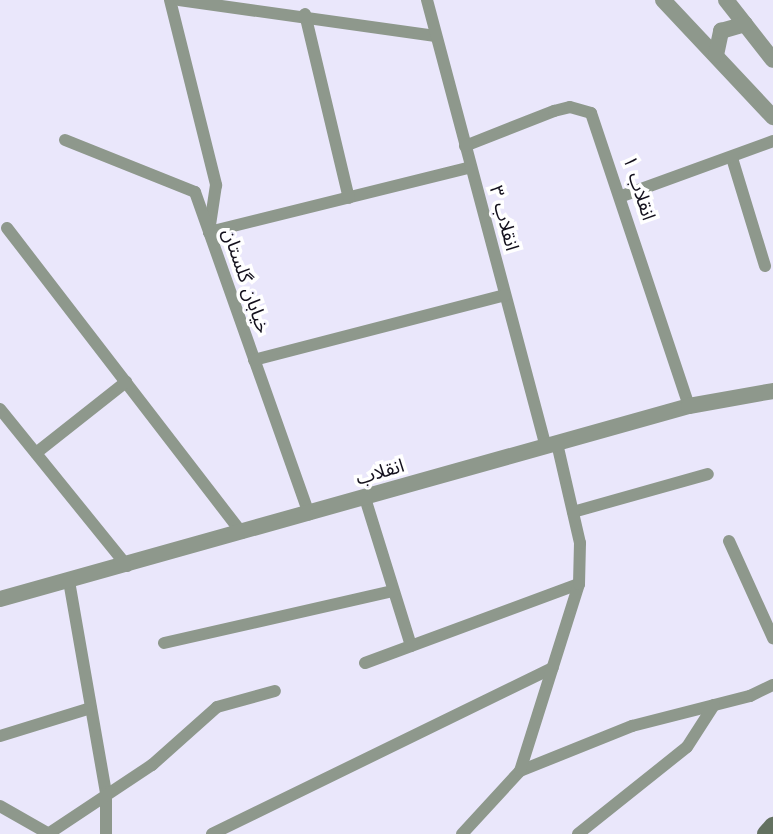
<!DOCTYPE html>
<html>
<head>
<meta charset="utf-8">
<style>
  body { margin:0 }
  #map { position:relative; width:773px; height:834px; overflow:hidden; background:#eae7fb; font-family:"Work Sans","Noto Sans Arabic",sans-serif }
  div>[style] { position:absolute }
  .minor>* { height:12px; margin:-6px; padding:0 6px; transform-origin:6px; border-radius:6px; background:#8e988c }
  .tertiary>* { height:16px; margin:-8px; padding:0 8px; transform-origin:8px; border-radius:8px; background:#8e988c }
  .secondary>* { height:18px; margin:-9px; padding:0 9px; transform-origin:9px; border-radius:9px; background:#637160 }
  span { translate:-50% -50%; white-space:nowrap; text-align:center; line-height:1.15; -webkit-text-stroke:7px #fff; paint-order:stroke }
  .street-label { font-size:19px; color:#13101c }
</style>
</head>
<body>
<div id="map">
  <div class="minor">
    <i style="left:170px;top:0;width:191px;rotate:76deg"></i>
    <i style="left:216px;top:185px;width:48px;rotate:98.5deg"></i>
    <i style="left:209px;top:232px;width:270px;rotate:-13.9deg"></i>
    <i style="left:179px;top:0;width:259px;rotate:8deg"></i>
    <i style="left:427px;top:0;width:462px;rotate:75.1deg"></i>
    <i style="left:305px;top:14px;width:189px;rotate:76.6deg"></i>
    <i style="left:65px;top:140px;width:140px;rotate:21.8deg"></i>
    <i style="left:195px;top:192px;width:342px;rotate:70.5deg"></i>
    <i style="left:465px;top:146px;width:96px;rotate:-21.5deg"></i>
    <i style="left:554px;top:111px;width:16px;rotate:-14deg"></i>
    <i style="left:570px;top:107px;width:22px;rotate:16deg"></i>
    <i style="left:591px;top:113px;width:309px;rotate:71.5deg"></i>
    <i style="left:732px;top:158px;width:113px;rotate:73deg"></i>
    <i style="left:622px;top:196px;width:161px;rotate:-20deg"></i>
    <i style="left:7px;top:228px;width:385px;rotate:52.4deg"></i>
    <i style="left:254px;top:360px;width:259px;rotate:-14.5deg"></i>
    <i style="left:0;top:409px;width:202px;rotate:51deg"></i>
    <i style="left:36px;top:453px;width:115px;rotate:-38.3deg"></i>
    <i style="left:365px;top:498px;width:155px;rotate:72.7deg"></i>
    <i style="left:573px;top:512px;width:140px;rotate:-15.7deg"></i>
    <i style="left:729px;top:541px;width:107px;rotate:65.6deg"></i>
    <i style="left:69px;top:581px;width:214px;rotate:80.1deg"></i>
    <i style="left:106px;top:792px;width:42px;rotate:90deg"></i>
    <i style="left:164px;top:643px;width:234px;rotate:-12.8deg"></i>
    <i style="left:365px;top:663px;width:228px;rotate:-20.3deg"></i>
    <i style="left:0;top:736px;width:95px;rotate:-17.1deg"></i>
    <i style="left:520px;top:771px;width:121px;rotate:-21.9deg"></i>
    <i style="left:632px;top:726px;width:122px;rotate:-14.3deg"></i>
    <i style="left:750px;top:696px;width:25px;rotate:-26deg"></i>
    <i style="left:0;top:806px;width:56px;rotate:29.7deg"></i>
    <i style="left:48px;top:834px;width:125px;rotate:-33.6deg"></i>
    <i style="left:152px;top:765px;width:87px;rotate:-41.7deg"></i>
    <i style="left:217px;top:707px;width:60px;rotate:-15.4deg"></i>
    <i style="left:212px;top:834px;width:379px;rotate:-26deg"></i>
    <i style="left:462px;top:834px;width:86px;rotate:-47.4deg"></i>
    <i style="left:520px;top:771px;width:196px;rotate:-72.5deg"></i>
    <i style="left:579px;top:584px;width:41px;rotate:-88.6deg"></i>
    <i style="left:580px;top:543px;width:103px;rotate:-103deg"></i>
    <i style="left:578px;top:834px;width:139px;rotate:-38.6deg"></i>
    <i style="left:687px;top:747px;width:50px;rotate:-57.3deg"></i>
  </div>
  <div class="tertiary">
    <i style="left:663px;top:0;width:161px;rotate:46.8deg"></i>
    <i style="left:726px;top:0;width:76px;rotate:51.9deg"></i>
    <i style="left:716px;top:55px;width:25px;rotate:-78deg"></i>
    <i style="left:721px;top:31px;width:25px;rotate:-16deg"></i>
    <i style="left:0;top:599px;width:716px;rotate:-15.65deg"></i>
    <i style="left:689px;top:406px;width:85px;rotate:-10.1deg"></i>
  </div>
  <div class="secondary">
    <i style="left:766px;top:834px;width:11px;rotate:-49deg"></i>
  </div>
  <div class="street-label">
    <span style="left:639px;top:188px;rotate:72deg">انقلاب ۱</span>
    <span style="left:504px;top:218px;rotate:75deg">انقلاب ۳</span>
    <span style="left:246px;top:281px;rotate:71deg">خیابان گلستان</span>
    <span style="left:380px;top:472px;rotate:-16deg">انقلاب</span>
  </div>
</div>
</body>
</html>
